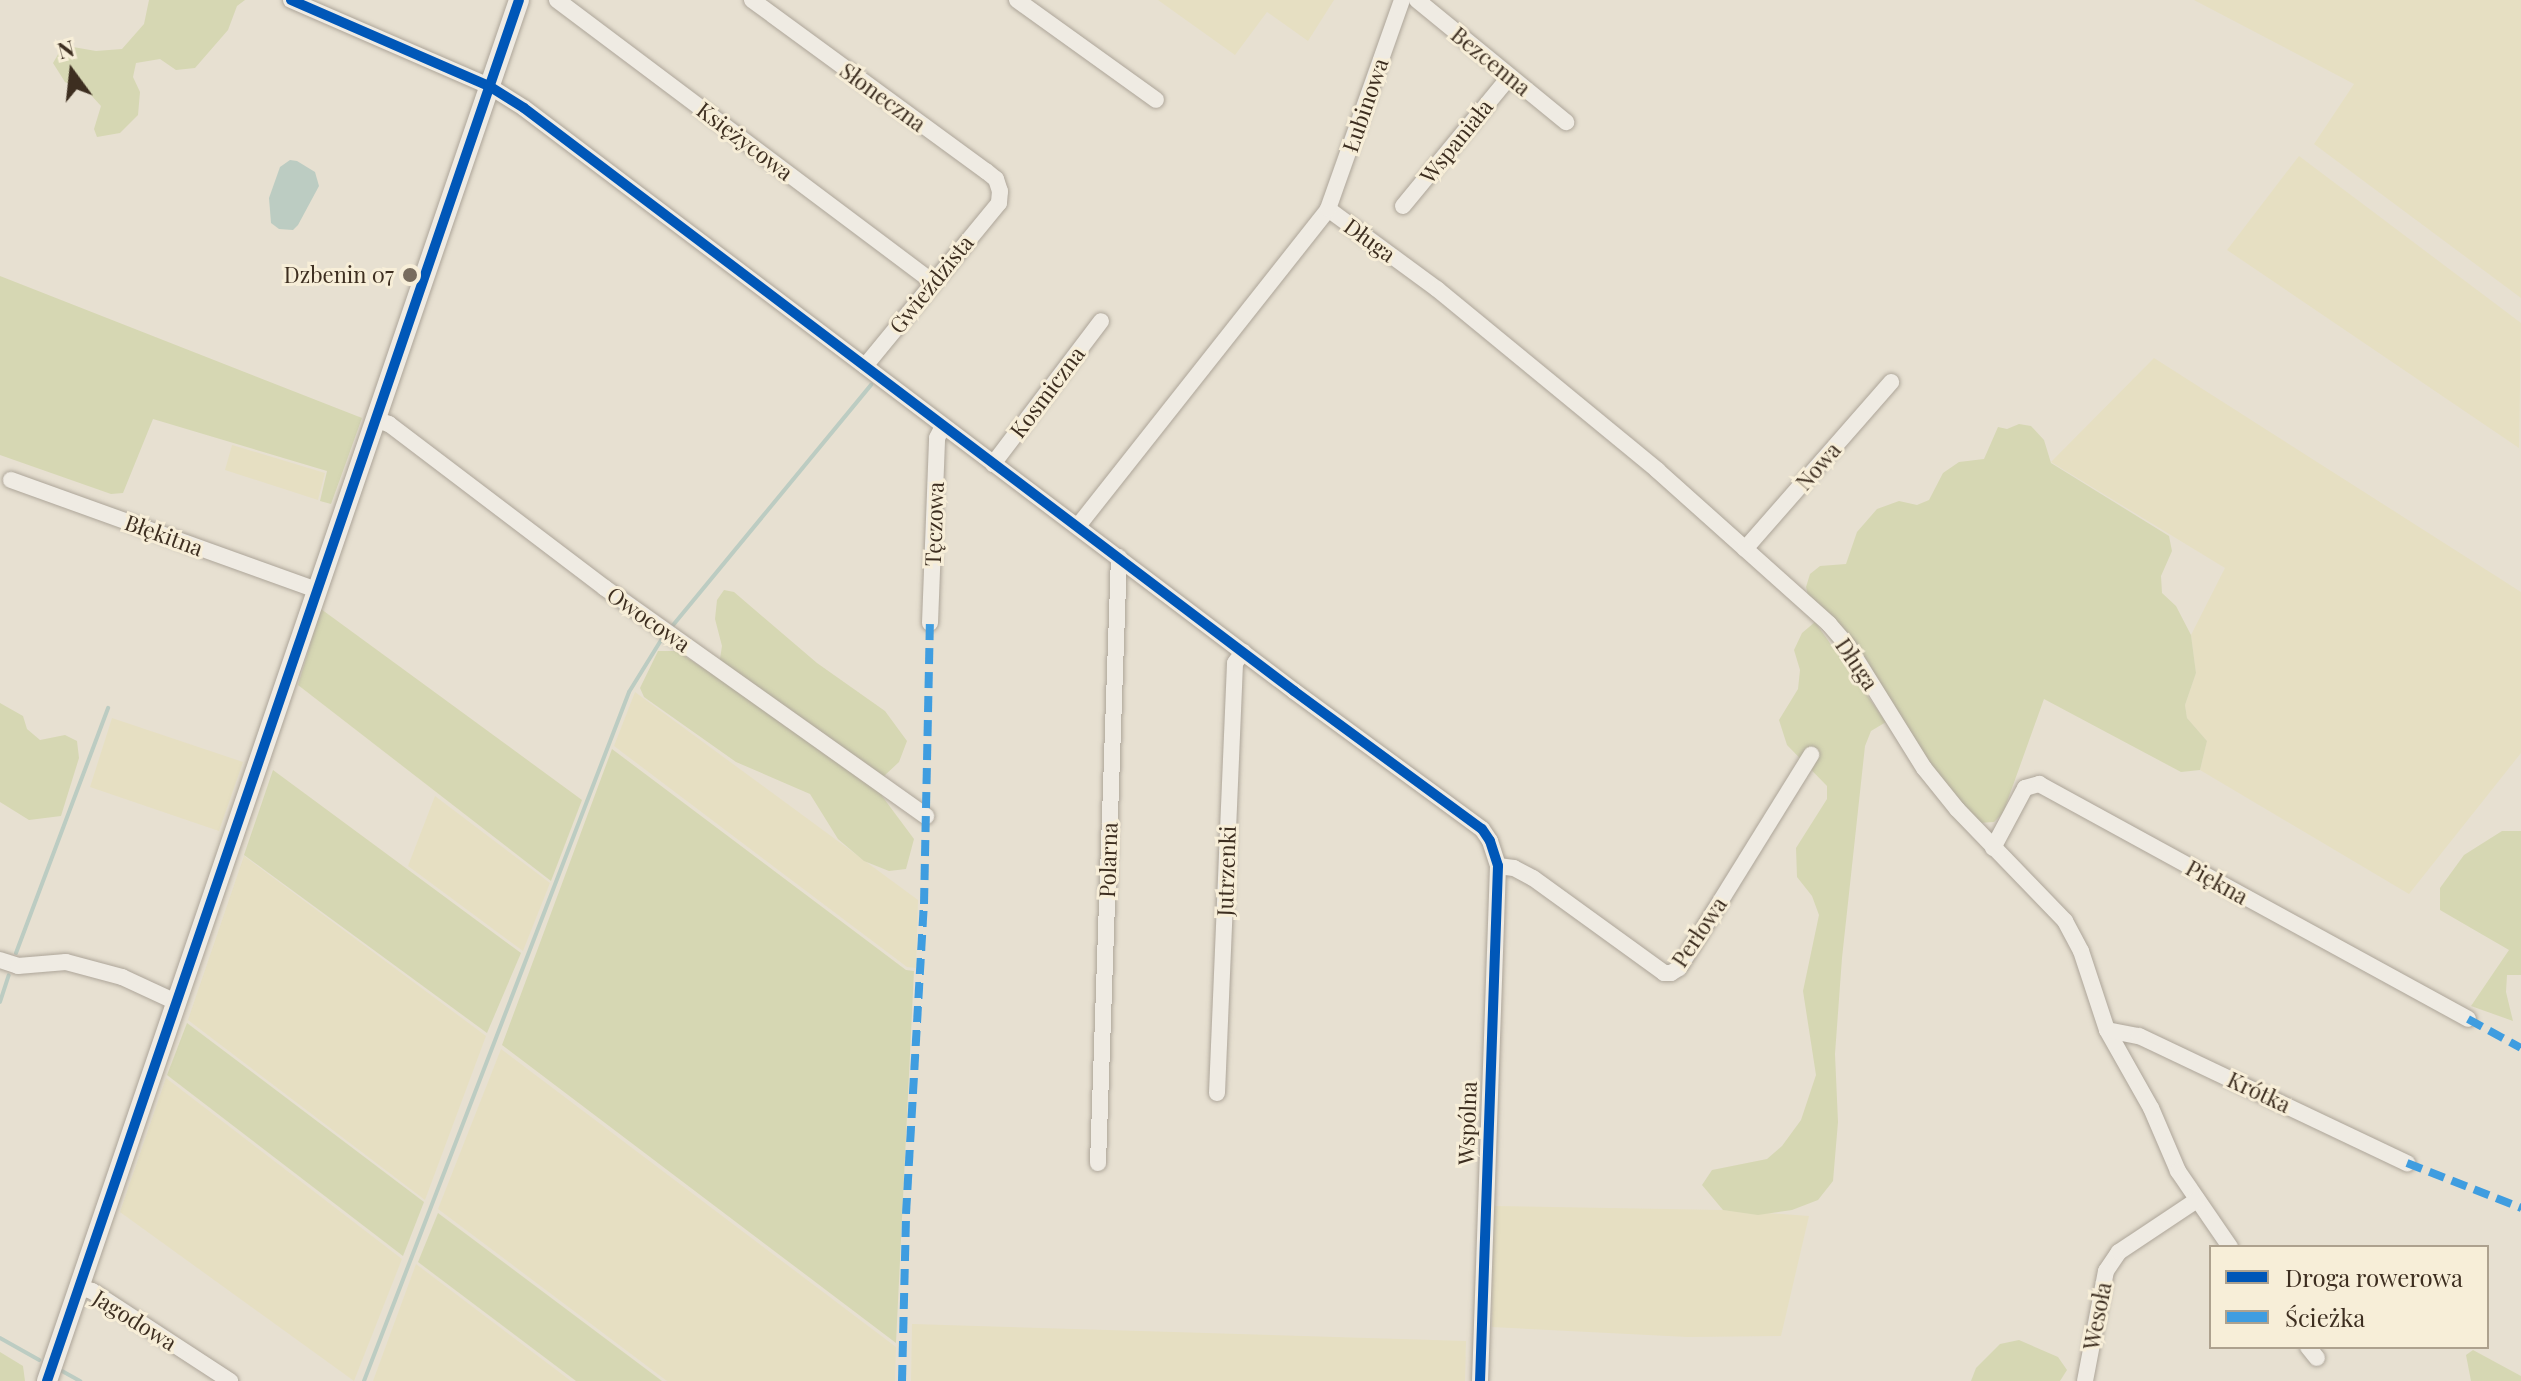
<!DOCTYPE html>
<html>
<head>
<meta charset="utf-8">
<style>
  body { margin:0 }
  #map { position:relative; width:2521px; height:1381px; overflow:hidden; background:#e7e0d1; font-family:"Playfair Display",serif }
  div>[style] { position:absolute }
  .farmland>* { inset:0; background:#e6dfc2 }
  .green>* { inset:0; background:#d6d7b3 }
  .water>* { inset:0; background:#bcccc2 }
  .stream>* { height:4px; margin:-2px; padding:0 2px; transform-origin:2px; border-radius:2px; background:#bcccc2 }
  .roads { filter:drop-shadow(0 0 2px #ada599) drop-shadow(0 0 2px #ada599) }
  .minor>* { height:16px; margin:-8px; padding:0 8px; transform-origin:8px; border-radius:8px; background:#efebe3 }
  .tertiary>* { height:20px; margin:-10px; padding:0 10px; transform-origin:10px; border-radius:10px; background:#efebe3 }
  .quiet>* { height:8px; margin-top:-4px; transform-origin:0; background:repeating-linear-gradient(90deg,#3f9de0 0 16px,transparent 0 24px) }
  .cycleway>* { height:10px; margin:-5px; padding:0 5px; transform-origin:5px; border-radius:5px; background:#0057b8 }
  .dots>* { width:22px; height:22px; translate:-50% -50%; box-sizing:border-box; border:4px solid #f7eed8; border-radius:50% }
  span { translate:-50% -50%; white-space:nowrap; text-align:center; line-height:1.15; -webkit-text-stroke:6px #f7eed8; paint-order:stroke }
  .street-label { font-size:22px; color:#3d2e20 }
  .poi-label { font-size:22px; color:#3d2e20 }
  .right { translate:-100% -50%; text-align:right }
  .legend { position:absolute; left:2209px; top:1245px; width:280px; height:104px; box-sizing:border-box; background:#f7eed8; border:2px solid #ada18e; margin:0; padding:10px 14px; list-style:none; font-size:24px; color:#3d2e20 }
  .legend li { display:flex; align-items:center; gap:16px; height:40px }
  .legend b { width:40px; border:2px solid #ada18e }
  .north { position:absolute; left:32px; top:32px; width:80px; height:80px; -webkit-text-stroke:6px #f7eed8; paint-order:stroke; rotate:345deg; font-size:22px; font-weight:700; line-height:32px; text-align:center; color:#3d2e20 }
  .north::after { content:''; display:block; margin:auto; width:28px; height:36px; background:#3d2e20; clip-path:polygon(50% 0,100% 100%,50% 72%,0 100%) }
</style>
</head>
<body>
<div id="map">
  <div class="farmland">
    <i style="clip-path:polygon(1158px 0,1334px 0,1308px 41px,1267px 12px,1235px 55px)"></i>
    <i style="clip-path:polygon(2194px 0,2521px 0,2521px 298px,2314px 144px,2354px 84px)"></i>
    <i style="clip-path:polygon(2299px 156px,2521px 323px,2519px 448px,2227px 250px)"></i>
    <i style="clip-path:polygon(2154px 358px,2521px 592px,2521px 753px,2409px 894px,2200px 770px,2207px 741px,2187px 718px,2185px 705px,2196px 673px,2191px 635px,2225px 568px,2051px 462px)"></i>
    <i style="clip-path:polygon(232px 445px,325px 473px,318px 500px,225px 470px)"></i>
    <i style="clip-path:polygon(635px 692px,918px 900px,916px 968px,907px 967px,614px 746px)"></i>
    <i style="clip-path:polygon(112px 718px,243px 762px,219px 831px,90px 787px)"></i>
    <i style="clip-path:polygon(435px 796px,550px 883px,523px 951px,408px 866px)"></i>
    <i style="clip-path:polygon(244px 856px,486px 1036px,425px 1200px,188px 1020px)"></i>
    <i style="clip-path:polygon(501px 1049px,896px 1347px,895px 1381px,667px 1381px,438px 1209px)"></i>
    <i style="clip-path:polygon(166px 1078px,402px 1259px,354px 1381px,120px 1212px)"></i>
    <i style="clip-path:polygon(1493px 1206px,1723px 1210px,1809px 1216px,1781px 1336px,1688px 1337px,1492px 1327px)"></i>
    <i style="clip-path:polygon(416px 1264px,571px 1381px,373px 1381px)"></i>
    <i style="clip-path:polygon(912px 1324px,1466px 1341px,1465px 1381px,911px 1381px)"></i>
  </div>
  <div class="green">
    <i style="clip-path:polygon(149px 0,245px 0,237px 6px,228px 30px,195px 68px,176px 70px,160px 59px,136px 63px,133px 77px,140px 92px,138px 115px,120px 133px,97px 137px,94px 129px,101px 106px,90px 94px,65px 82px,53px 63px,60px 51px,73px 47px,96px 51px,122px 49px,144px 24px)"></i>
    <i style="clip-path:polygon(0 276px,362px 418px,331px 504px,320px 501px,327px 471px,153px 419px,123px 493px,111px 494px,0 455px)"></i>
    <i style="clip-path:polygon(2019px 424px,2031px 426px,2044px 440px,2051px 463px,2169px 536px,2172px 551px,2161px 576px,2162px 593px,2176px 606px,2191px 635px,2196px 673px,2185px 705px,2187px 718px,2207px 741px,2200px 770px,2181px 772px,2044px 699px,2003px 813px,1994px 822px,1978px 823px,1932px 766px,1847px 632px,1808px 596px,1806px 587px,1810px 574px,1820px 566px,1846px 564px,1857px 532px,1877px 509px,1899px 501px,1917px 505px,1929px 500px,1943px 473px,1959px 462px,1984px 459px,1998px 427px,2007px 429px)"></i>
    <i style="clip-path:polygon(724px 590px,734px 592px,817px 663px,885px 711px,907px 741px,899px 762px,883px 777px,882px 796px,914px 839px,906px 869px,889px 871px,864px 861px,838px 839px,810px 794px,736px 762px,644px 697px,640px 688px,658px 651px,676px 651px,705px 669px,719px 665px,722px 646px,715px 619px,717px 600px)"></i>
    <i style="clip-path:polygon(321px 609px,582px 800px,551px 881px,298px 685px)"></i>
    <i style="clip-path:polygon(1815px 622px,1886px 722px,1871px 731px,1865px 746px,1842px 958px,1835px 1054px,1838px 1122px,1833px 1181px,1818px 1200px,1792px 1210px,1758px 1215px,1723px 1210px,1702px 1185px,1712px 1170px,1767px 1159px,1782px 1146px,1801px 1120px,1816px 1075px,1803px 991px,1819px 915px,1812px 896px,1797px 877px,1796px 848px,1827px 799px,1827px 786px,1787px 745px,1779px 720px,1798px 689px,1800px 670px,1794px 650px,1802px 633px)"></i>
    <i style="clip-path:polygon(0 703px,23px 716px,27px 729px,40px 740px,65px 735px,77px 741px,79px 758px,61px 816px,29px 820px,0 802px)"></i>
    <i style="clip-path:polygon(612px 749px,906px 970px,914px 971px,896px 1343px,502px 1045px)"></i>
    <i style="clip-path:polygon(273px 770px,521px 953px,487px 1033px,244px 855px)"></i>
    <i style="clip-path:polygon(2502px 831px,2521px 831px,2521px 975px,2507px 975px,2506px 992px,2513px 1021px,2471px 1006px,2509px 950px,2440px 910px,2440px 888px,2464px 855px)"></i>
    <i style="clip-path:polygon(187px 1023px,424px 1202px,403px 1256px,167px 1075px)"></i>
    <i style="clip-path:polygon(438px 1213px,662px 1381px,576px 1381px,418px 1262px)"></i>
    <i style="clip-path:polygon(2019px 1340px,2058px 1357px,2067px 1370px,2060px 1381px,1971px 1381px,1976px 1368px,2000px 1344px)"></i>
    <i style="clip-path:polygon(2473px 1350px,2521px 1376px,2521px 1381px,2471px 1381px,2466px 1355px)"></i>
    <i style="clip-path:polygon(0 1352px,23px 1366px,25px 1381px,0 1381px)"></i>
  </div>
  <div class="water">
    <i style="clip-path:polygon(297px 161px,315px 172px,319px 186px,298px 225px,293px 230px,279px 229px,271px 223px,269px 198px,280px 167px,290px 160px)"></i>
  </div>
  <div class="stream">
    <i style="left:669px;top:630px;width:318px;rotate:-50.5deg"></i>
    <i style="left:16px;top:953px;width:262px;rotate:-69.4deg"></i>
    <i style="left:0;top:1002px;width:28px;rotate:-72deg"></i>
    <i style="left:0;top:1338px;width:45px;rotate:29.4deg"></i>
    <i style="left:62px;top:1371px;width:21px;rotate:29deg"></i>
    <i style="left:364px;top:1381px;width:738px;rotate:-68.96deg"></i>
    <i style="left:629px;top:692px;width:65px;rotate:-58.3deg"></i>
  </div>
  <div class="roads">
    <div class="minor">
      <i style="left:291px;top:0;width:216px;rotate:23.5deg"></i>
      <i style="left:489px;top:86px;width:41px;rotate:32.2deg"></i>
      <i style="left:524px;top:108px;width:966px;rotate:37.13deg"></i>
      <i style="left:1294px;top:691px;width:233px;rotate:36.3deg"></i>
      <i style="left:1482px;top:829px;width:14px;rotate:56deg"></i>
      <i style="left:1490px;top:841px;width:26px;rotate:72deg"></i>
      <i style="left:1498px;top:866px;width:515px;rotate:92deg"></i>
      <i style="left:557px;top:0;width:469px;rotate:36.9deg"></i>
      <i style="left:752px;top:0;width:290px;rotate:36.2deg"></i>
      <i style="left:986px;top:171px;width:13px;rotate:39deg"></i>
      <i style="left:996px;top:179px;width:13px;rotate:72deg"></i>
      <i style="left:1000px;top:191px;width:12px;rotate:95deg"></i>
      <i style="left:999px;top:203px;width:211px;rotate:129.4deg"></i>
      <i style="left:1017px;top:0;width:171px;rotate:35.7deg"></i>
      <i style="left:1417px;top:0;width:193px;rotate:39.3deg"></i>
      <i style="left:1403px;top:206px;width:168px;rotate:-50.5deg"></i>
      <i style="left:1328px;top:209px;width:135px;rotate:36.3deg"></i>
      <i style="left:1437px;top:289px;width:285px;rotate:39.4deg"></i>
      <i style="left:1657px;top:470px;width:231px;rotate:41.8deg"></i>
      <i style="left:1829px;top:624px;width:29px;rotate:49deg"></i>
      <i style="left:1848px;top:646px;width:144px;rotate:58.1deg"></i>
      <i style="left:1924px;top:768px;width:53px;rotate:51.2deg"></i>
      <i style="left:1957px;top:809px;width:156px;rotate:46deg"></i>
      <i style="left:2065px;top:921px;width:34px;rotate:62deg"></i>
      <i style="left:2081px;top:951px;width:83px;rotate:71.8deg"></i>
      <i style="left:2107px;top:1030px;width:90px;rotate:60.6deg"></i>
      <i style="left:2151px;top:1108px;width:69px;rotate:66.8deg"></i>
      <i style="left:2178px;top:1171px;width:92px;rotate:55.6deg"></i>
      <i style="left:375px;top:419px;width:15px;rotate:20deg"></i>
      <i style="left:389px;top:424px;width:271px;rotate:37.2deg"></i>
      <i style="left:605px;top:588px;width:394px;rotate:35.4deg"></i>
      <i style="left:993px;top:464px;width:179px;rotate:-52.9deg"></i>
      <i style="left:11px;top:480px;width:325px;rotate:19.8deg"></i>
      <i style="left:1078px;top:526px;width:404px;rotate:-51.7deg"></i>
      <i style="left:1328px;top:209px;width:222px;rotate:-70.5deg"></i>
      <i style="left:1745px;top:549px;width:222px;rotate:-48.8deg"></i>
      <i style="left:930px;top:623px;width:185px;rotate:-87.8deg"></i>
      <i style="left:937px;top:438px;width:13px;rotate:-63deg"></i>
      <i style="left:1993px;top:848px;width:68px;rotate:-61.9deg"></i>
      <i style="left:2025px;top:788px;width:15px;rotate:-16deg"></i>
      <i style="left:2039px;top:784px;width:489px;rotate:28.7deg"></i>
      <i style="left:1498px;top:866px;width:16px;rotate:7deg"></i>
      <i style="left:1514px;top:868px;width:21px;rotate:28deg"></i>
      <i style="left:1533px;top:878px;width:162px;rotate:35.9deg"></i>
      <i style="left:1664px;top:973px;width:7px"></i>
      <i style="left:1671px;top:973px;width:9px;rotate:-32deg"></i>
      <i style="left:1679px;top:968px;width:251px;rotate:-58.2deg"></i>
      <i style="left:0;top:960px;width:19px;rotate:18deg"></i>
      <i style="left:18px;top:966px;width:48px;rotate:-4.8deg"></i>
      <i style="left:66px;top:962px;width:58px;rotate:15deg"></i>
      <i style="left:122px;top:977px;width:60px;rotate:24.8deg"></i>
      <i style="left:2107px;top:1030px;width:33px;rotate:11deg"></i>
      <i style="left:2139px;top:1036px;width:297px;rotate:25.4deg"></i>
      <i style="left:1217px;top:1093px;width:430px;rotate:-87.6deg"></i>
      <i style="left:1235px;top:663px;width:14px;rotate:-54deg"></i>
      <i style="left:1098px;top:1163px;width:606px;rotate:-88.02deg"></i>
      <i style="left:79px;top:1287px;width:14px;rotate:17deg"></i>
      <i style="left:92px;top:1291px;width:165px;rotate:33.1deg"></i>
      <i style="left:2308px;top:1347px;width:14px;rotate:51deg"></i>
      <i style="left:2085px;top:1381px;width:112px;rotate:-79.2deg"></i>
      <i style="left:2106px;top:1271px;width:23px;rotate:-56deg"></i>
      <i style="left:2119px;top:1252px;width:94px;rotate:-33.7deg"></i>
    </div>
    <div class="tertiary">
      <i style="left:47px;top:1381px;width:1459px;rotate:-71.13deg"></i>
    </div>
  </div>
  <div class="quiet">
    <i style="left:2468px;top:1019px;width:60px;rotate:28.7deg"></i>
    <i style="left:2407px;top:1163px;width:123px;rotate:21.5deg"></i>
    <i style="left:902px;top:1381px;width:167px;rotate:-88.6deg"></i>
    <i style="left:906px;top:1214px;width:311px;rotate:-86.7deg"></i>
    <i style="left:924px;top:904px;width:281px;rotate:-88.8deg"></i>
  </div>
  <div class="cycleway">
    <i style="left:291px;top:0;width:216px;rotate:23.5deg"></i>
    <i style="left:489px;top:86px;width:41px;rotate:32.2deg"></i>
    <i style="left:524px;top:108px;width:966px;rotate:37.13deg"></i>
    <i style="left:1294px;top:691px;width:233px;rotate:36.3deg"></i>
    <i style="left:1482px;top:829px;width:14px;rotate:56deg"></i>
    <i style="left:1490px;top:841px;width:26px;rotate:72deg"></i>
    <i style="left:1498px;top:866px;width:515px;rotate:92deg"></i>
    <i style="left:47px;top:1381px;width:1459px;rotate:-71.13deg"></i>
  </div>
  <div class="dots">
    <i style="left:410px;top:275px;background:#786c5e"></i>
  </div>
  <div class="street-label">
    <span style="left:1491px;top:61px;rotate:39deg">Bezcenna</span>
    <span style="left:883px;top:97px;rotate:36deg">Słoneczna</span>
    <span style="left:1365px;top:105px;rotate:-71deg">Łubinowa</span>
    <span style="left:745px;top:141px;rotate:37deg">Księżycowa</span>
    <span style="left:1456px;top:141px;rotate:-51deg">Wspaniała</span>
    <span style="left:1370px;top:240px;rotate:36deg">Długa</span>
    <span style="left:931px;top:284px;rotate:-51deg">Gwieździsta</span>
    <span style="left:1047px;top:392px;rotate:-53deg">Kosmiczna</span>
    <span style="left:1818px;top:466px;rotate:-49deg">Nowa</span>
    <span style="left:934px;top:524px;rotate:-88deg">Tęczowa</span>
    <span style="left:164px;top:535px;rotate:20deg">Błękitna</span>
    <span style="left:649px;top:619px;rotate:35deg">Owocowa</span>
    <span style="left:1857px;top:664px;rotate:56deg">Długa</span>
    <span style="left:1108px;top:860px;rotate:-88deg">Polarna</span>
    <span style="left:1226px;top:871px;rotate:-88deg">Jutrzenki</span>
    <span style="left:2217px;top:882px;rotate:29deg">Piękna</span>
    <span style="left:1699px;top:932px;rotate:-56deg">Perłowa</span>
    <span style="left:2259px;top:1092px;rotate:25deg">Krótka</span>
    <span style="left:1467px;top:1123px;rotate:-88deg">Wspólna</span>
    <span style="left:2097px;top:1316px;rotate:-79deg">Wesoła</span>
    <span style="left:135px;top:1320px;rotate:32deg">Jagodowa</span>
  </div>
  <div class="poi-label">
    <span class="right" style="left:394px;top:275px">Dzbenin 07</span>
  </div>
  <ul class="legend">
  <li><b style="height:10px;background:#0057b8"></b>Droga rowerowa</li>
  <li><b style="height:10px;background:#3f9de0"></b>Ścieżka</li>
  </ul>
  <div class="north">N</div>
</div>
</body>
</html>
